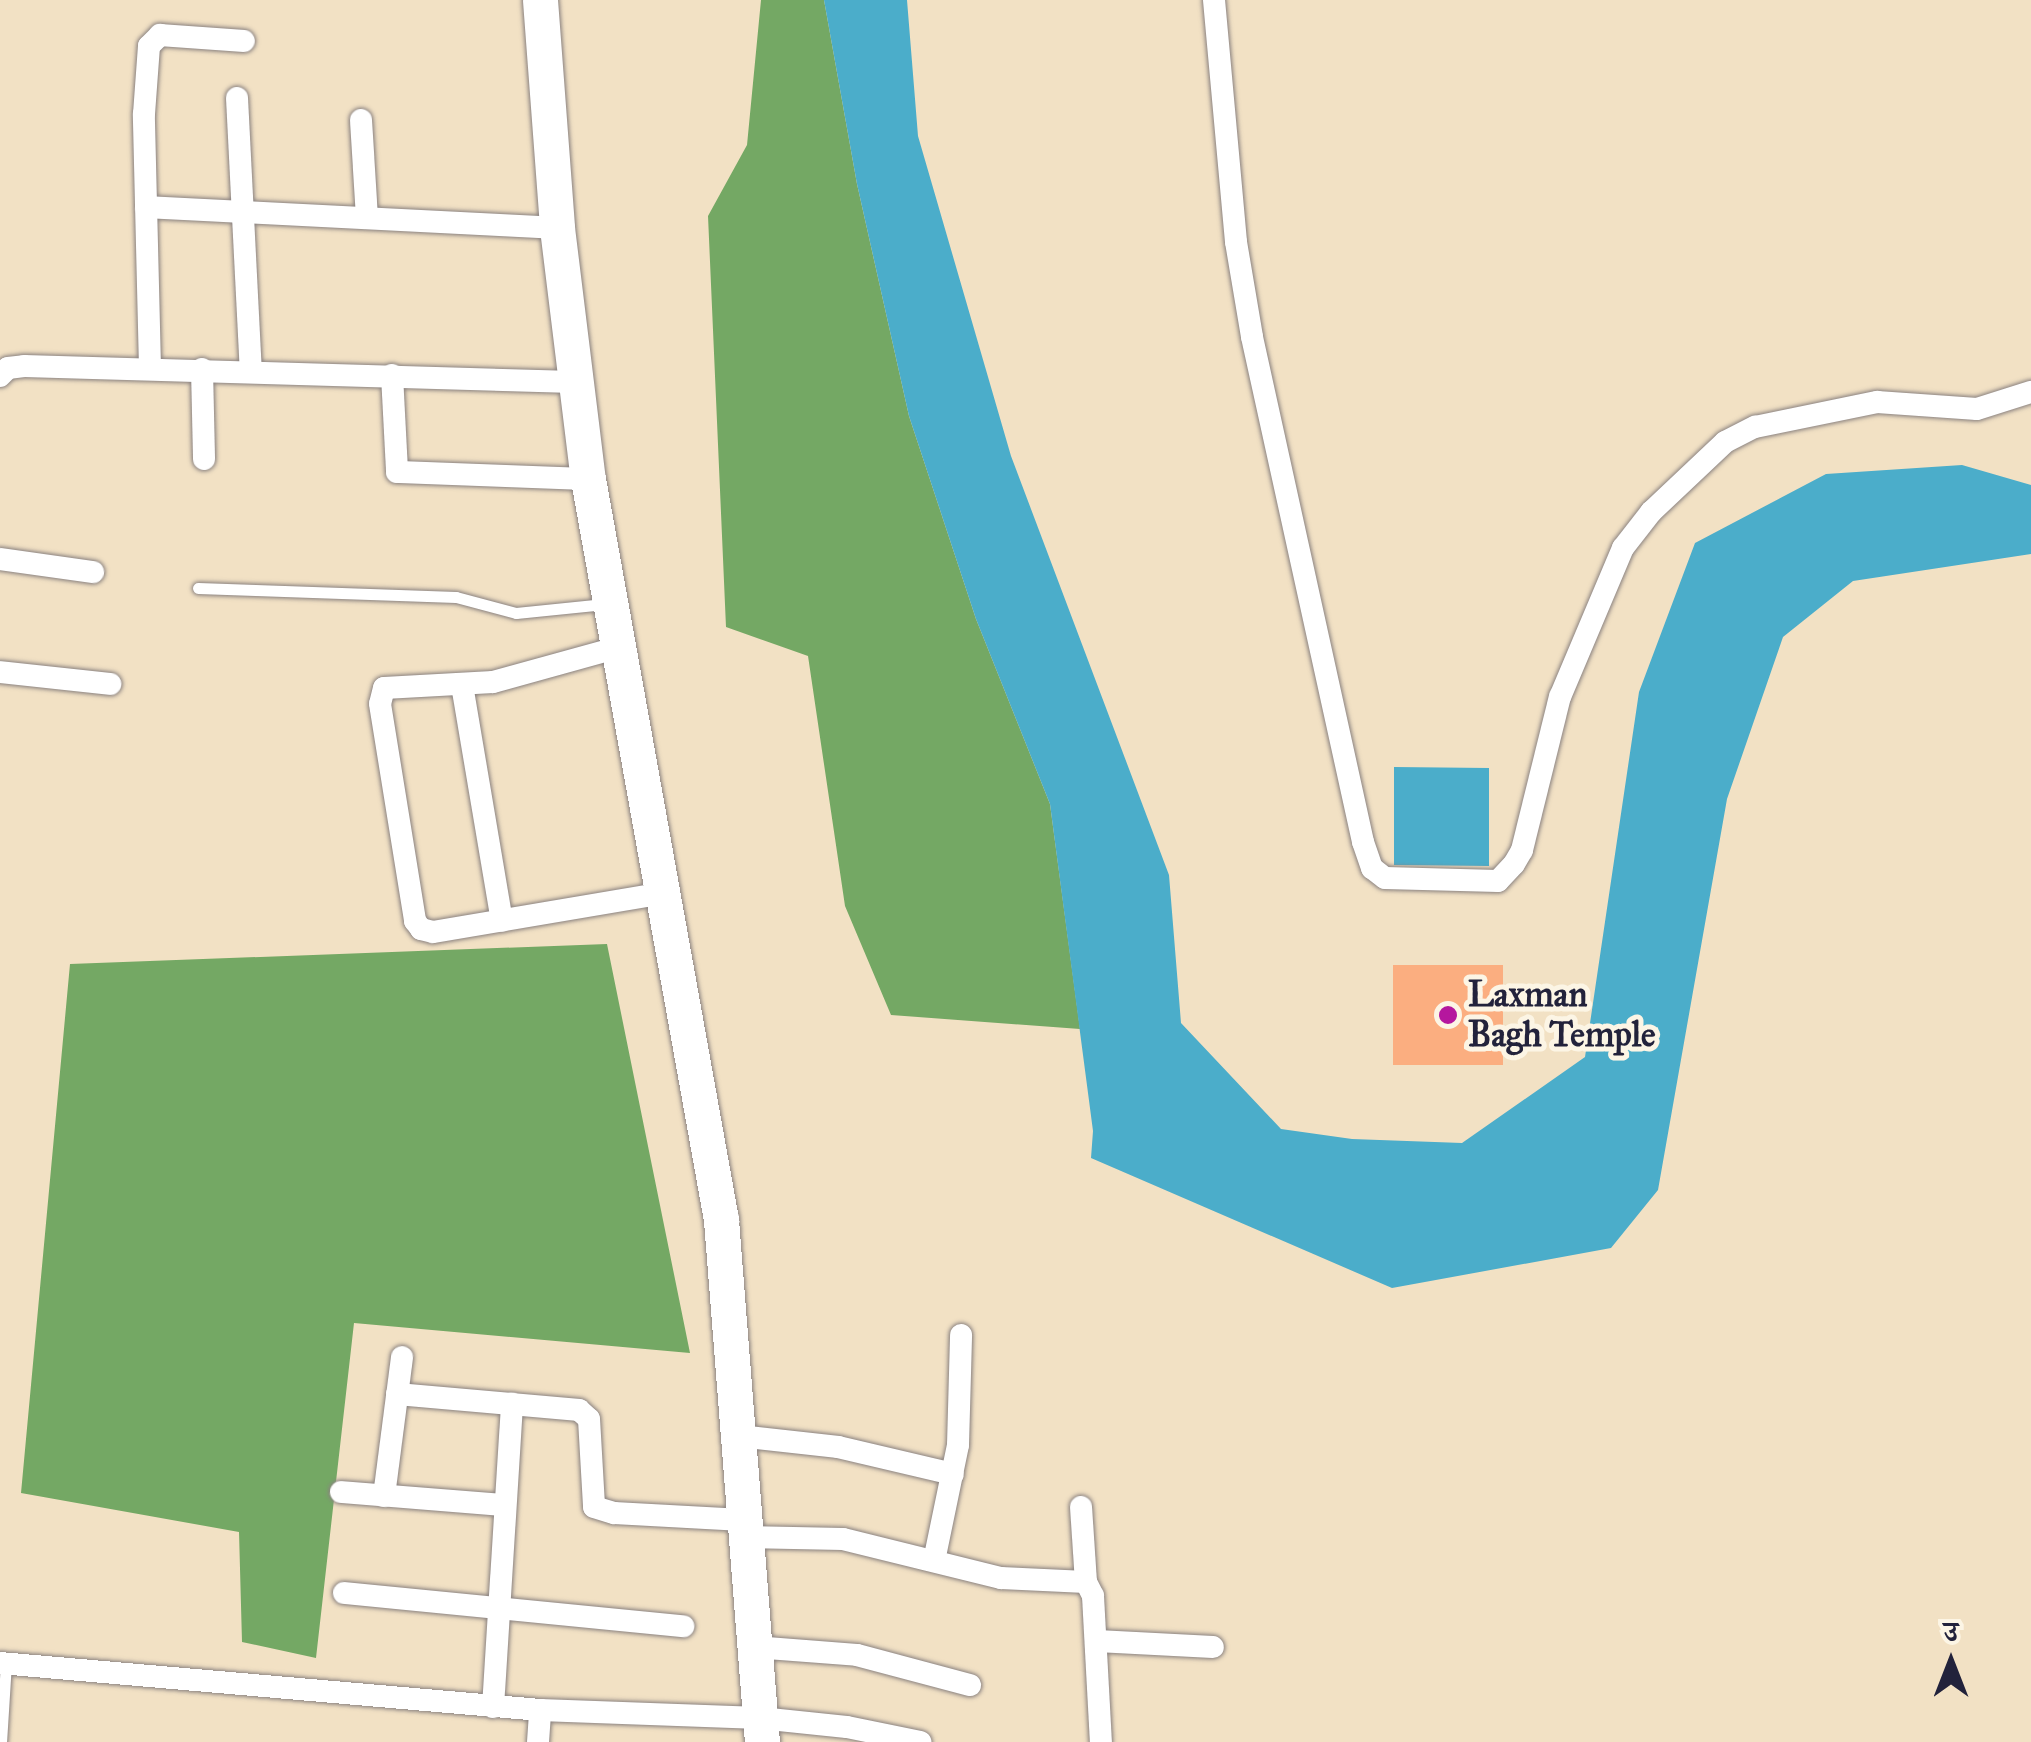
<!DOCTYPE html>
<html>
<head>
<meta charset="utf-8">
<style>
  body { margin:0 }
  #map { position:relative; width:2031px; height:1742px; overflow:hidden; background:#f2e1c4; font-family:"IM FELL Great Primer","Noto Serif Devanagari",serif }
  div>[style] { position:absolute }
  .forest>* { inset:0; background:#74a864 }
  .water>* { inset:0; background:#4badca }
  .building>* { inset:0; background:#fbae80 }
  .roads { filter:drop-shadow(0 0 2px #8a8280) drop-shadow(0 0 2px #8a8280) }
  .lane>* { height:11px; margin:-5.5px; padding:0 5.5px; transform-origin:5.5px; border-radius:5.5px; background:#fff }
  .street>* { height:22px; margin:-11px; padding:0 11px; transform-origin:11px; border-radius:11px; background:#fff }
  .primary>* { height:35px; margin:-17.5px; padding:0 17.5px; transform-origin:17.5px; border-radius:17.5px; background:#fff }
  .dots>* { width:28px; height:28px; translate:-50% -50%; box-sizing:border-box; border:5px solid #fcf5e5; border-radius:50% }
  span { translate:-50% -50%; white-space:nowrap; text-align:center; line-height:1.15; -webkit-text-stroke:10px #fcf5e5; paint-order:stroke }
  .poi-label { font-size:35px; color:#22223b; font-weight:700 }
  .left { translate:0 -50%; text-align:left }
  .north { position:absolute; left:1901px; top:1612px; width:100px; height:100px; -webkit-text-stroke:8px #fcf5e5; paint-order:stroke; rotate:0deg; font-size:28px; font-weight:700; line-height:40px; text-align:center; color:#22223b }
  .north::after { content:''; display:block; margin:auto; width:35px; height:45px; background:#22223b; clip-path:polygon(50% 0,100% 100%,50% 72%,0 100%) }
</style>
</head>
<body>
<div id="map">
  <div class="forest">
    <i style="clip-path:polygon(761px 0,824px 0,857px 184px,909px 416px,976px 619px,1050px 804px,1080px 1029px,891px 1015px,845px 906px,808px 656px,726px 627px,708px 216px,747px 145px)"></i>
    <i style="clip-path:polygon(607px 944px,690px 1353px,354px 1323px,316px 1658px,242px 1642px,239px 1532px,21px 1493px,70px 964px)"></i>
  </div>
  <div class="water">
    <i style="clip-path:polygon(824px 0,907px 0,918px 136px,1011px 456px,1169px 875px,1181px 1023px,1281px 1129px,1352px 1139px,1462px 1143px,1585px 1057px,1639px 692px,1695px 543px,1826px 474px,1962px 465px,2031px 485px,2031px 554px,1853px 581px,1783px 637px,1727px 799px,1658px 1190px,1611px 1248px,1392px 1288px,1091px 1158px,1093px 1131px,1050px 804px,976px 619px,909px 416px,857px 184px)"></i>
    <i style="clip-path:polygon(1394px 767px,1489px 768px,1489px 866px,1394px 865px)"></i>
  </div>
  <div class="building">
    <i style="clip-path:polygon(1393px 965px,1503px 965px,1503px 1065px,1393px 1065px)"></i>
  </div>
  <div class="roads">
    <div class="lane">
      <i style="left:198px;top:588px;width:258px;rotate:2deg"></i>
      <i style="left:456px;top:597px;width:62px;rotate:14.9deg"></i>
      <i style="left:516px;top:613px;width:89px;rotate:-5.8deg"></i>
      <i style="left:1px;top:1742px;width:79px;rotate:-86.4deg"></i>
    </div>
    <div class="street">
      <i style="left:1214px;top:0;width:243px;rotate:84.8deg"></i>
      <i style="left:1236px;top:242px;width:96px;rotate:80.4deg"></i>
      <i style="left:1252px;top:337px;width:517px;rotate:77.6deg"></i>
      <i style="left:1363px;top:842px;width:28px;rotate:71deg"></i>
      <i style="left:1372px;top:868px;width:16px;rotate:38deg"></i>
      <i style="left:1385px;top:878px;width:113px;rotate:1.5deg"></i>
      <i style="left:1498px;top:881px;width:23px;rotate:-47deg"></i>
      <i style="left:1514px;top:864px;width:16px;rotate:-60deg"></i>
      <i style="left:1522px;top:850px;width:158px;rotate:-76.1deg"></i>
      <i style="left:1560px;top:697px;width:162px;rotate:-67.1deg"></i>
      <i style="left:1623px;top:548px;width:46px;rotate:-52.1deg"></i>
      <i style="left:1651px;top:512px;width:102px;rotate:-43.4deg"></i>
      <i style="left:1725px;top:442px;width:34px;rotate:-27deg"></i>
      <i style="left:1755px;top:427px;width:125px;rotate:-11.6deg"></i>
      <i style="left:1877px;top:402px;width:100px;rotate:4deg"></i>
      <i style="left:1977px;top:409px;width:57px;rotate:-17.5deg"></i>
      <i style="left:237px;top:98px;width:272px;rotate:87.1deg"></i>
      <i style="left:361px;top:120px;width:98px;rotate:86.5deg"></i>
      <i style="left:146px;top:207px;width:412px;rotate:2.9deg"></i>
      <i style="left:150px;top:368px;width:254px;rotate:-91.4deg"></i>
      <i style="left:144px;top:114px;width:68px;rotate:-85.8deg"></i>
      <i style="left:149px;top:46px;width:16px;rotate:-45deg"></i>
      <i style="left:160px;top:35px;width:84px;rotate:4.1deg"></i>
      <i style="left:202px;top:369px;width:90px;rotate:88.7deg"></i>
      <i style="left:392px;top:375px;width:97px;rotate:87deg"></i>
      <i style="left:397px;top:472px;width:191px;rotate:2.1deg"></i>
      <i style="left:0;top:376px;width:11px;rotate:-45deg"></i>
      <i style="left:8px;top:368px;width:16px;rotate:-7deg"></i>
      <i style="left:24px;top:366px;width:550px;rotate:1.67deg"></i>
      <i style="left:0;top:559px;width:94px;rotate:8deg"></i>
      <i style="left:616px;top:648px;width:128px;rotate:164.5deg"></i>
      <i style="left:493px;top:682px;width:109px;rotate:176.8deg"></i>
      <i style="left:384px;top:688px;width:16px;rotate:104deg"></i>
      <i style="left:380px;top:704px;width:220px;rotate:80.8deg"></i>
      <i style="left:415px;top:921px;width:10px;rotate:53deg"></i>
      <i style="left:421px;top:929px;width:12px;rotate:14deg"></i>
      <i style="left:433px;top:932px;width:233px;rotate:-9.6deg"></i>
      <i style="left:0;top:672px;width:111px;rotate:6.2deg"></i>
      <i style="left:462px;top:685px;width:239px;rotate:80.4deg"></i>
      <i style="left:397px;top:1394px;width:183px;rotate:5deg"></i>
      <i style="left:579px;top:1410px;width:13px;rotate:42deg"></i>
      <i style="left:589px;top:1419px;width:88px;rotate:86.7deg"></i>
      <i style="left:594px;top:1507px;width:21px;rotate:17deg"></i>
      <i style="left:614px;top:1513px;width:129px;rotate:3.1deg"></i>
      <i style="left:739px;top:1436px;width:100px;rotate:6.3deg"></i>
      <i style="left:838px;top:1447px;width:118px;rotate:13.2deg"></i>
      <i style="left:341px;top:1492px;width:164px;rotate:4.6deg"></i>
      <i style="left:384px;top:1496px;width:140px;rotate:-82.6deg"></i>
      <i style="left:1081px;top:1507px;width:75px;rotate:86.2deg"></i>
      <i style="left:744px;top:1537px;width:99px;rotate:1.2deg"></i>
      <i style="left:843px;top:1539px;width:163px;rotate:13.9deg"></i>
      <i style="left:1001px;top:1578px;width:85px;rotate:2.7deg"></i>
      <i style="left:1086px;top:1582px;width:16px;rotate:63deg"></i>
      <i style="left:1093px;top:1596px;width:146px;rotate:86.9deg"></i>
      <i style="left:934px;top:1561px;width:118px;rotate:-78.3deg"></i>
      <i style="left:958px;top:1445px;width:110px;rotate:-88.4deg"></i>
      <i style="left:344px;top:1593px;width:341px;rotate:5.6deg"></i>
      <i style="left:1097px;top:1641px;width:116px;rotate:3deg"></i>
      <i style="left:754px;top:1647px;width:103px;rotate:4.4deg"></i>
      <i style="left:857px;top:1655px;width:117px;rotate:14.9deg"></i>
      <i style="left:0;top:1663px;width:542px;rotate:4.97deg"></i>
      <i style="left:540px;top:1710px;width:220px;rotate:2.1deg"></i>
      <i style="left:760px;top:1718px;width:87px;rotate:5.9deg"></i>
      <i style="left:847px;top:1727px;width:75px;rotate:11.6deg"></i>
      <i style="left:493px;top:1707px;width:304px;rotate:-86.4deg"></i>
      <i style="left:538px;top:1742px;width:32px;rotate:-86deg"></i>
    </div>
    <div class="primary">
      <i style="left:540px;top:0;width:229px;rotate:85.7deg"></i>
      <i style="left:557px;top:228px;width:253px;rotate:83deg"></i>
      <i style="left:588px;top:479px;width:753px;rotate:79.82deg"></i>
      <i style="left:721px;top:1220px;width:524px;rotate:85.51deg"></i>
    </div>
  </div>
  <div class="dots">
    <i style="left:1448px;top:1015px;background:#b5179e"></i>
  </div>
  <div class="poi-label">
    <span class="left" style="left:1468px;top:1015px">Laxman<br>Bagh Temple</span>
  </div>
  <div class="north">उ</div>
</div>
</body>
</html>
